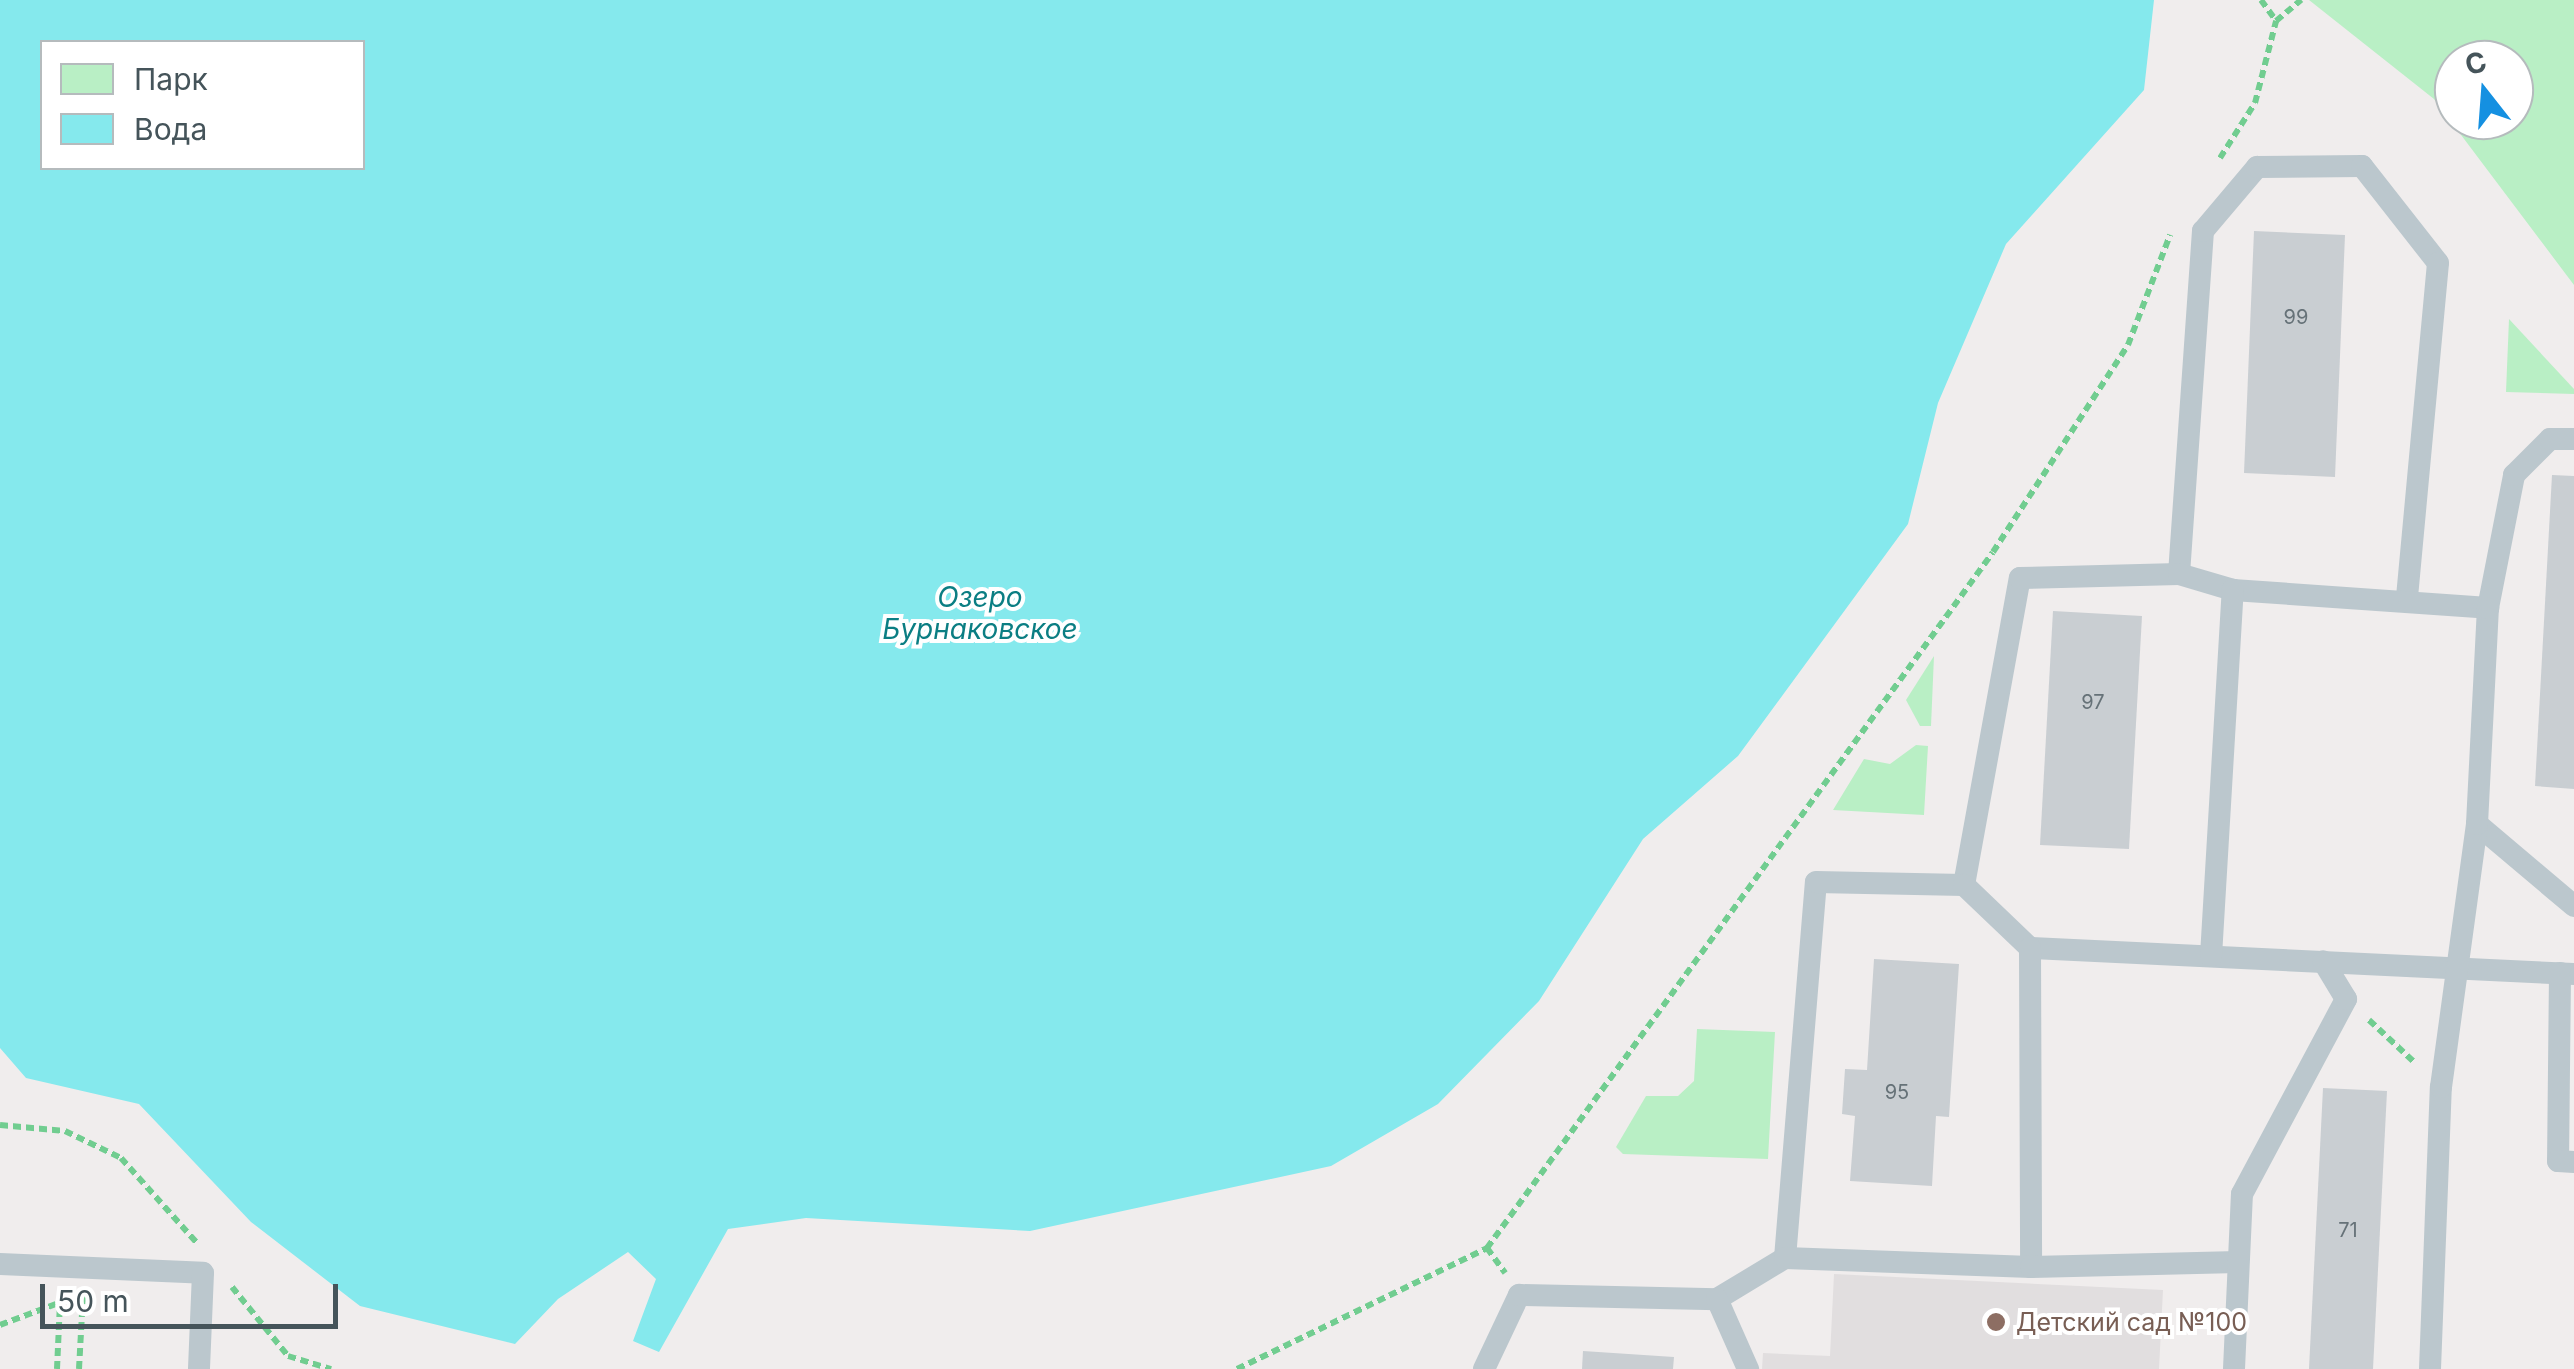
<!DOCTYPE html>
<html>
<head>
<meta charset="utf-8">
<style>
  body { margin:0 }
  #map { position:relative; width:2574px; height:1369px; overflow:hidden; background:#f0eded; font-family:Inter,sans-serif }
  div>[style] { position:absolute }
  .education>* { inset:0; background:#e1dedf }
  .green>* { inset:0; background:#b9efc5 }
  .water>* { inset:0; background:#85e9ed }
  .building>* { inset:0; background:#c9ced2 }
  .path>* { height:6px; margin-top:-3px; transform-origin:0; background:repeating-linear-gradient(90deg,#71cd90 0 8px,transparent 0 13px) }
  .lane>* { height:22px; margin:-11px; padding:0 11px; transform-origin:11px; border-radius:11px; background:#bbc7cd }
  .dots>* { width:28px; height:28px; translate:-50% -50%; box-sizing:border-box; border:5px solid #fff; border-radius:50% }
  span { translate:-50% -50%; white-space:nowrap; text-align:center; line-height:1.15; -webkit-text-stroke:8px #fff; paint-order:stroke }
  .number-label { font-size:20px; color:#667278 }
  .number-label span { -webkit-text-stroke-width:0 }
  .education-label { font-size:25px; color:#785e54 }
  .left { translate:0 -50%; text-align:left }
  .water-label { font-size:28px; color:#0b7e83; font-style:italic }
  .legend { position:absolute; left:40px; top:40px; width:325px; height:130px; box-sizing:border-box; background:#fff; border:2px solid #b5bbbd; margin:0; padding:12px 18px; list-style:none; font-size:30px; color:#45545a }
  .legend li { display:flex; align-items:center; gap:20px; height:50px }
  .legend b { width:50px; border:2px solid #b5bbbd }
  .north { position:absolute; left:2434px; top:40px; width:100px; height:100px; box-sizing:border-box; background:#fff; border:2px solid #b5bbbd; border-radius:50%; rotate:343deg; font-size:28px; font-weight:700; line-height:40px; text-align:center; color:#45545a }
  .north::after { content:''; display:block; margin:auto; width:35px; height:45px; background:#1590e1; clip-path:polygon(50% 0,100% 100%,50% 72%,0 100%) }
  .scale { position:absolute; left:40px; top:1284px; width:298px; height:45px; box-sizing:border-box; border:5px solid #45545a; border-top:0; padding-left:12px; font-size:30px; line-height:35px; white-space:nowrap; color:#45545a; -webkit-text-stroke:8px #fff; paint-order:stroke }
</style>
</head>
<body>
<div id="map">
  <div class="education">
    <i style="clip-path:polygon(1834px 1274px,2163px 1290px,2159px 1369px,1762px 1369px,1763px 1353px,1830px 1356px)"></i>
  </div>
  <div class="green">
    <i style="clip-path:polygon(evenodd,2309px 0,2574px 0,2574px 285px,2434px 99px,2309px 0,2514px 60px,2514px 120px,2454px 120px,2454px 60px,2514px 60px)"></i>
    <i style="clip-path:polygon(2509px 319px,2574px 389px,2574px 394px,2506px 392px)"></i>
    <i style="clip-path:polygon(1934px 656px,1931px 726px,1920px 726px,1906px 700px)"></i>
    <i style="clip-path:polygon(1916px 745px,1928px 746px,1924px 815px,1833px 810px,1864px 759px,1890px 764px)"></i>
    <i style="clip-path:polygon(1697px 1029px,1775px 1032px,1768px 1159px,1623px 1154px,1616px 1147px,1646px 1096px,1678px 1096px,1694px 1081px)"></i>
  </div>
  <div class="water">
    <i style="clip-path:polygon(evenodd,0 0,2154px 0,2144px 90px,2006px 244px,1938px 403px,1908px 524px,1738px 756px,1643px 839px,1539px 1001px,1438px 1104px,1331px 1166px,1030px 1231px,806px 1218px,728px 1229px,659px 1352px,633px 1341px,656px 1279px,628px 1252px,558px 1299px,515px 1344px,360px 1306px,251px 1222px,139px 1104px,26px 1078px,0 1048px,0 0,42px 42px,362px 42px,362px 168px,42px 168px,42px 42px)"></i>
  </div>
  <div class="building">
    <i style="clip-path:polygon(2254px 231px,2345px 235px,2335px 477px,2244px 473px)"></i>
    <i style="clip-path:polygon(2552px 475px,2574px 476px,2574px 789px,2535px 786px)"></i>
    <i style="clip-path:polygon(2053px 611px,2142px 616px,2129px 849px,2040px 845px)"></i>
    <i style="clip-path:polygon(1874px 959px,1959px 964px,1949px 1117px,1936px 1116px,1932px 1186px,1850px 1181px,1855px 1116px,1842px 1114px,1845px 1069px,1867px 1070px)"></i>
    <i style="clip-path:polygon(2323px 1088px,2387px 1091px,2373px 1369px,2309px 1369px)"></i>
    <i style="clip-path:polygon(1583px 1351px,1674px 1357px,1673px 1369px,1582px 1369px)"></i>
  </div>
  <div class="path">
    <i style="left:2261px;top:0;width:26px;rotate:54deg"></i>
    <i style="left:2220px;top:158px;width:65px;rotate:-57.5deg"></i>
    <i style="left:2255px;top:103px;width:85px;rotate:-75.6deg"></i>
    <i style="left:2276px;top:21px;width:33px;rotate:-40deg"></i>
    <i style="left:2369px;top:1020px;width:62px;rotate:43deg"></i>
    <i style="left:0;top:1125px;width:65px;rotate:5.3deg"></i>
    <i style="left:65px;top:1131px;width:62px;rotate:25.7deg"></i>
    <i style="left:121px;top:1158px;width:113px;rotate:48.2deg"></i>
    <i style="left:1487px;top:1248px;width:31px;rotate:54deg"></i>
    <i style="left:232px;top:1287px;width:89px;rotate:50.9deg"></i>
    <i style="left:288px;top:1356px;width:45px;rotate:16.8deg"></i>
    <i style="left:0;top:1325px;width:74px;rotate:-20.6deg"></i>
    <i style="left:57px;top:1369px;width:66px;rotate:-87.4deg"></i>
    <i style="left:79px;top:1369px;width:74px;rotate:-86.9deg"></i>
    <i style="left:1237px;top:1369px;width:278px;rotate:-25.8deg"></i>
    <i style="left:1487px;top:1248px;width:860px;rotate:-53.98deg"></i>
    <i style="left:1993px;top:552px;width:247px;rotate:-56.9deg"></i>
    <i style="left:2128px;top:345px;width:118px;rotate:-69.1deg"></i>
  </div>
  <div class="lane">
    <i style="left:2179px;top:574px;width:344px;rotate:-86deg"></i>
    <i style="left:2203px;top:231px;width:84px;rotate:-49.8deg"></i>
    <i style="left:2257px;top:167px;width:105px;rotate:-0.5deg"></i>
    <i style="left:2362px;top:166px;width:123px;rotate:51.9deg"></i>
    <i style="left:2438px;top:263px;width:335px;rotate:95.3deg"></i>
    <i style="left:2477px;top:824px;width:127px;rotate:40.2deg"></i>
    <i style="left:1964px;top:885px;width:312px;rotate:-79.7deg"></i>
    <i style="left:2020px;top:578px;width:159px;rotate:-1.4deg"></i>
    <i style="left:2179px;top:574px;width:56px;rotate:16.5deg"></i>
    <i style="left:2233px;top:590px;width:256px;rotate:4deg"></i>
    <i style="left:2030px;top:948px;width:545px;rotate:2.74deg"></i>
    <i style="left:2211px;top:956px;width:367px;rotate:-86.6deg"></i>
    <i style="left:2560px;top:973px;width:188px;rotate:90.6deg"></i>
    <i style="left:2558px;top:1161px;width:16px;rotate:4deg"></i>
    <i style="left:1785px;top:1258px;width:377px;rotate:-85.3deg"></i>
    <i style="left:1816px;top:882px;width:148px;rotate:1.2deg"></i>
    <i style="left:1964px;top:885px;width:91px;rotate:43.7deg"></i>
    <i style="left:2030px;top:948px;width:319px;rotate:89.8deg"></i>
    <i style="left:0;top:1264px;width:203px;rotate:2.5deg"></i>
    <i style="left:203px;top:1273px;width:96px;rotate:92.4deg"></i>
    <i style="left:1717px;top:1299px;width:79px;rotate:-31.1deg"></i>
    <i style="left:1785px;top:1258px;width:246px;rotate:2.1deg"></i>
    <i style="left:2031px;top:1267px;width:207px;rotate:-1.4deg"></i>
    <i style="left:1484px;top:1369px;width:82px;rotate:-64.7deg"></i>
    <i style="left:1519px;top:1295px;width:198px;rotate:1.2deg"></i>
    <i style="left:1717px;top:1299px;width:77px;rotate:66.1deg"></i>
    <i style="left:2234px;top:1369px;width:175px;rotate:-87.4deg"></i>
    <i style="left:2242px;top:1194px;width:221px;rotate:-61.9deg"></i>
    <i style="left:2346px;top:999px;width:44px;rotate:-121.2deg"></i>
    <i style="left:2430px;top:1369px;width:282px;rotate:-87.8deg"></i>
    <i style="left:2441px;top:1087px;width:265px;rotate:-82.2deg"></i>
    <i style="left:2477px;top:824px;width:216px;rotate:-87.1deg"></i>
    <i style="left:2488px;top:608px;width:136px;rotate:-78.9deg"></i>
    <i style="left:2514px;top:475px;width:51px;rotate:-45deg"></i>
    <i style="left:2550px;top:439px;width:24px"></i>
  </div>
  <div class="dots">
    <i style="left:1996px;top:1322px;background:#8d6e63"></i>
  </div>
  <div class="number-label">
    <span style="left:2296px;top:317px">99</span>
    <span style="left:2093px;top:702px">97</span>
    <span style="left:1897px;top:1092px">95</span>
    <span style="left:2348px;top:1230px">71</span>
  </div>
  <div class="education-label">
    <span class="left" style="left:2016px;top:1322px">Детский сад №100</span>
  </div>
  <div class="water-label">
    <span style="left:980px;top:613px">Озеро<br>Бурнаковское</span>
  </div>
  <ul class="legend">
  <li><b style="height:28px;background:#b9efc5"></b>Парк</li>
  <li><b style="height:28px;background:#85e9ed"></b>Вода</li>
  </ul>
  <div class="north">С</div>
  <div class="scale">50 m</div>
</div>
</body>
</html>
